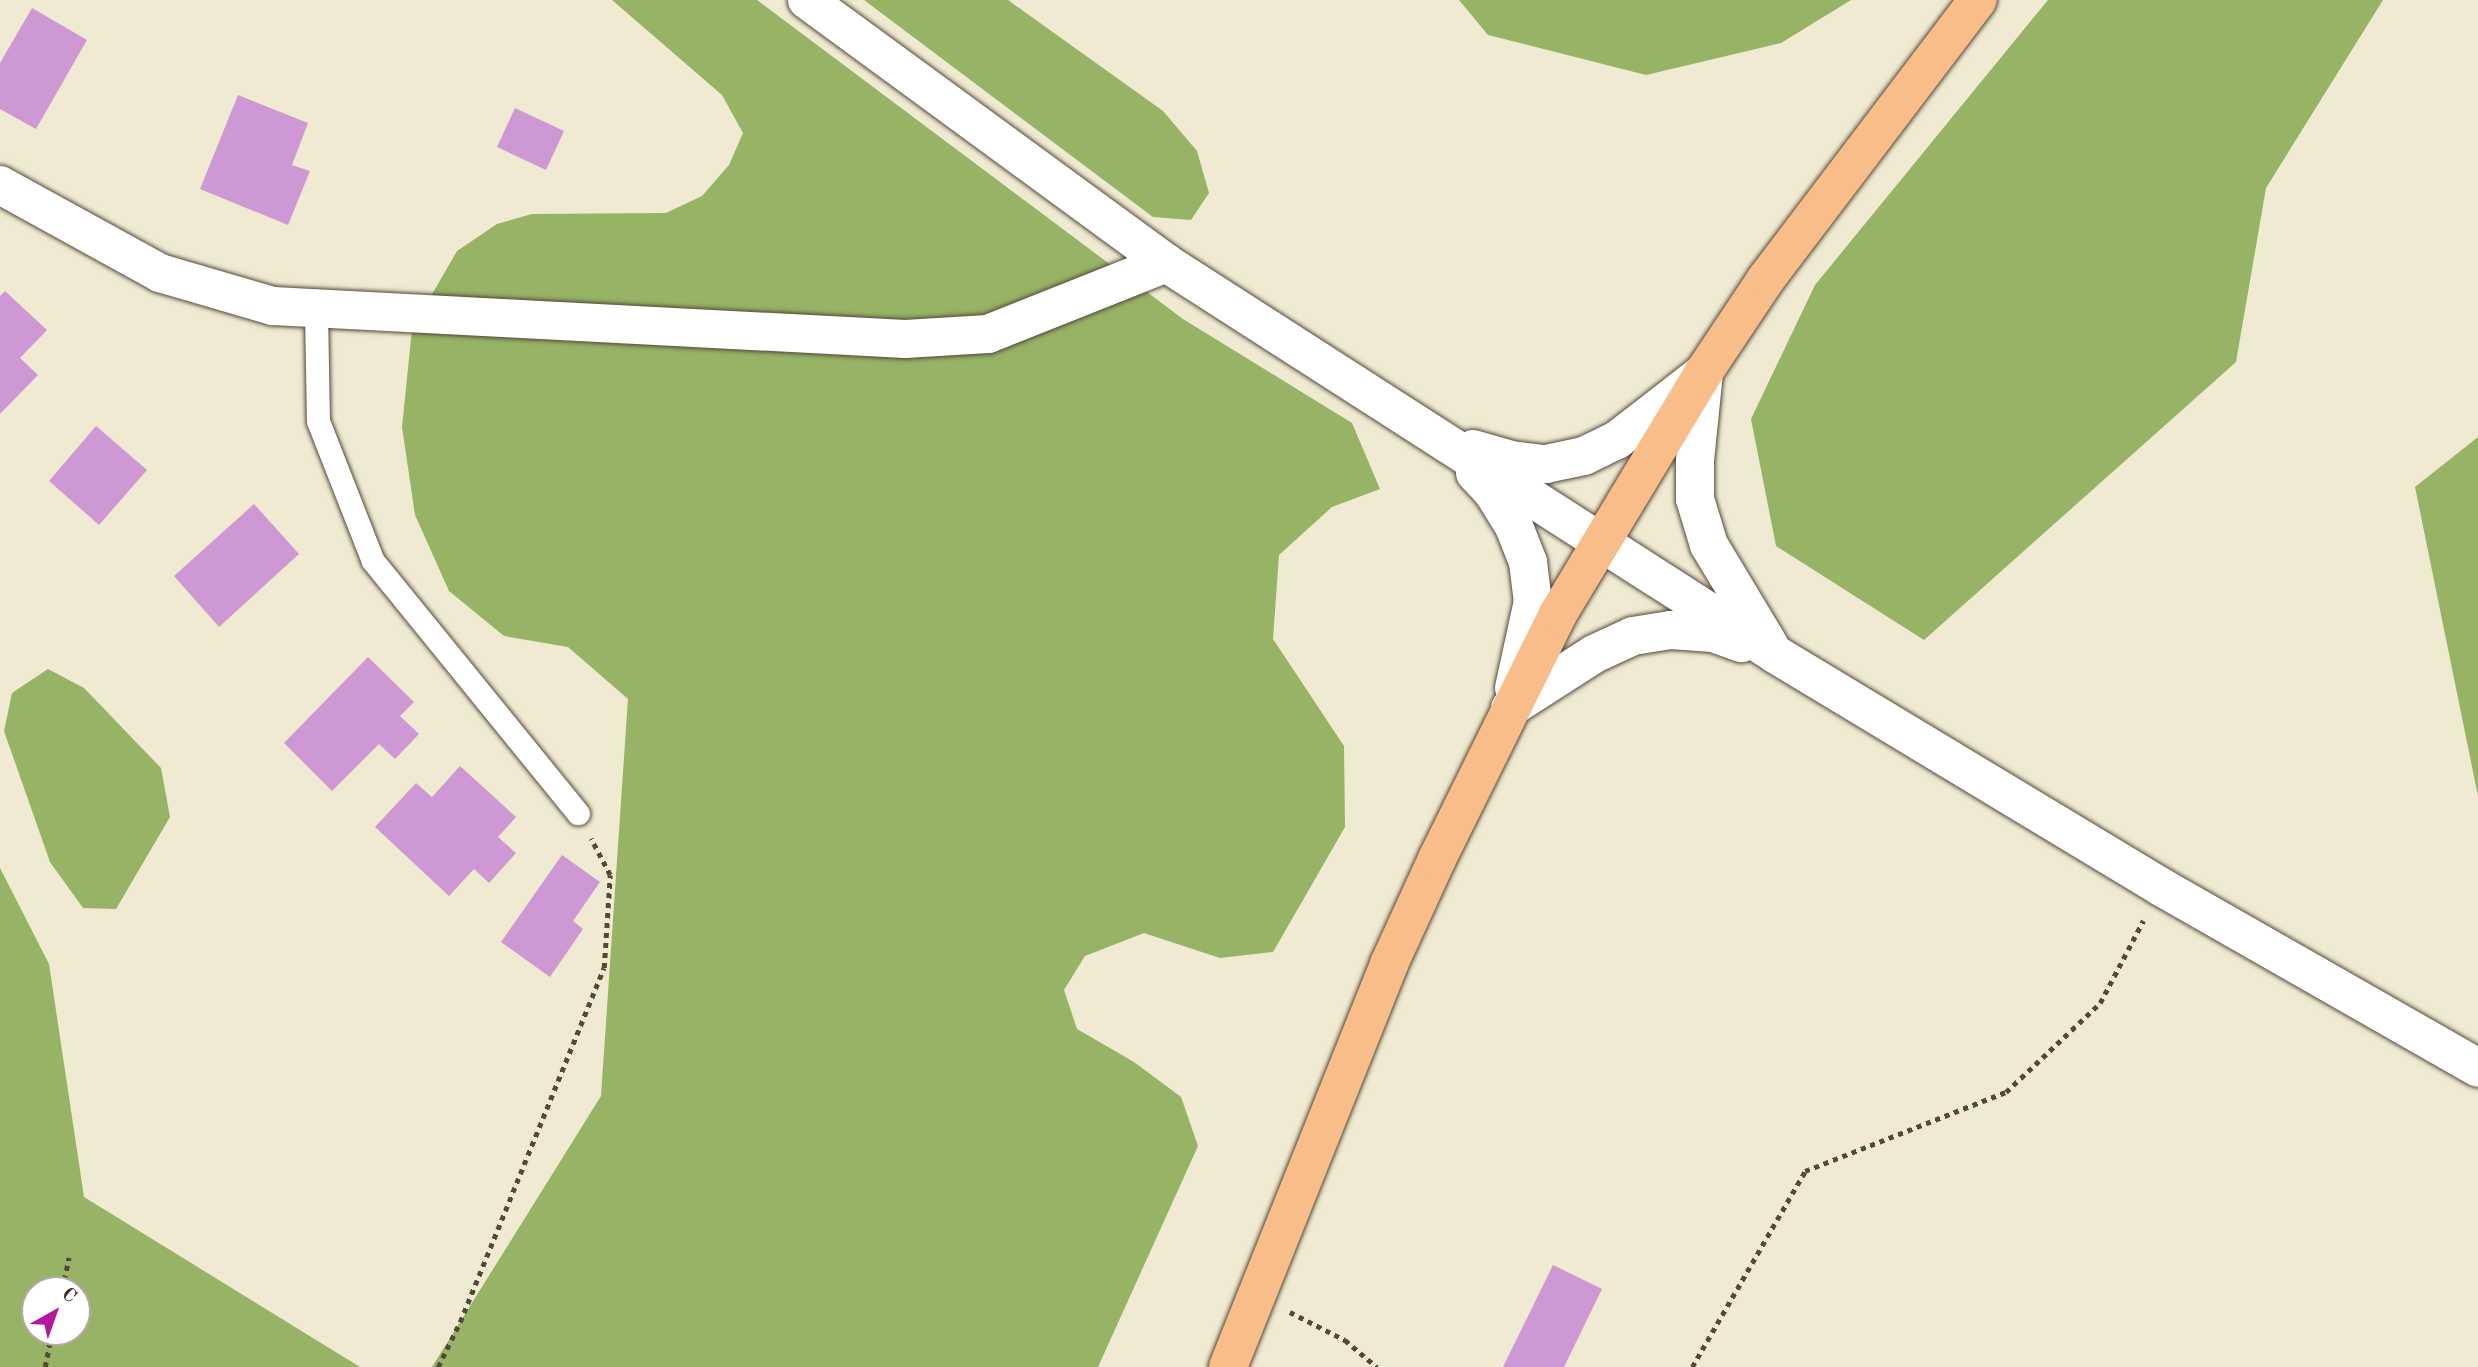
<!DOCTYPE html>
<html>
<head>
<meta charset="utf-8">
<style>
  body { margin:0 }
  #map { position:relative; width:2478px; height:1367px; overflow:hidden; background:#efead1; font-family:"Old Standard TT",serif }
  div>[style] { position:absolute }
  .forest>* { inset:0; background:#96b366 }
  .building>* { inset:0; background:#cd98d4 }
  .path>* { height:4.5px; margin-top:-2.25px; transform-origin:0; background:repeating-linear-gradient(90deg,#564739 0 5px,transparent 0 10px) }
  .roads { filter:drop-shadow(0 0 2px #564739) drop-shadow(0 0 2px #564739) }
  .service>* { height:23px; margin:-11.5px; padding:0 11.5px; transform-origin:11.5px; border-radius:11.5px; background:#fff }
  .minor>* { height:38px; margin:-19px; padding:0 19px; transform-origin:19px; border-radius:19px; background:#fff }
  .tertiary>* { height:38px; margin:-19px; padding:0 19px; transform-origin:19px; border-radius:19px; background:#fff }
  .primary>* { height:38px; margin:-19px; padding:0 19px; transform-origin:19px; border-radius:19px; background:#f9bd89 }
  span { translate:-50% -50%; white-space:nowrap; text-align:center; line-height:1.15; -webkit-text-stroke:6px #fff; paint-order:stroke }
  .north { position:absolute; left:21px; top:1276px; width:70px; height:70px; box-sizing:border-box; background:#fff; border:2px solid #b1aaa5; border-radius:50%; rotate:40deg; font-size:19px; font-weight:700; line-height:28px; text-align:center; color:#3b2a1e }
  .north::after { content:''; display:block; margin:auto; width:24px; height:32px; background:#b5179e; clip-path:polygon(50% 0,100% 100%,50% 72%,0 100%) }
</style>
</head>
<body>
<div id="map">
  <div class="forest">
    <i style="clip-path:polygon(612px 0,757px 0,1183px 319px,1352px 423px,1380px 489px,1332px 507px,1279px 555px,1273px 639px,1344px 746px,1345px 827px,1273px 952px,1220px 958px,1144px 933px,1085px 956px,1064px 990px,1077px 1029px,1134px 1062px,1181px 1097px,1198px 1146px,1098px 1367px,432px 1367px,601px 1096px,628px 699px,568px 647px,504px 636px,449px 591px,415px 515px,402px 427px,412px 329px,457px 251px,497px 224px,532px 214px,666px 213px,702px 196px,729px 165px,743px 133px,722px 95px)"></i>
    <i style="clip-path:polygon(864px 0,1008px 0,1163px 111px,1197px 151px,1209px 193px,1191px 220px,1153px 217px)"></i>
    <i style="clip-path:polygon(1459px 0,1851px 0,1781px 43px,1646px 75px,1488px 35px)"></i>
    <i style="clip-path:polygon(2048px 0,2383px 0,2266px 188px,2236px 362px,1924px 640px,1776px 546px,1751px 419px,1815px 285px)"></i>
    <i style="clip-path:polygon(2478px 437px,2478px 796px,2415px 487px)"></i>
    <i style="clip-path:polygon(48px 669px,84px 688px,161px 768px,170px 817px,116px 909px,83px 908px,50px 862px,4px 731px,12px 693px)"></i>
    <i style="clip-path:polygon(evenodd,0 868px,49px 964px,84px 1197px,360px 1367px,0 1367px,0 868px,35px 1290px,77px 1290px,77px 1332px,35px 1332px,35px 1290px)"></i>
  </div>
  <div class="building">
    <i style="clip-path:polygon(32px 8px,87px 40px,36px 129px,0 109px,0 63px)"></i>
    <i style="clip-path:polygon(238px 95px,308px 123px,292px 165px,310px 171px,288px 225px,200px 189px)"></i>
    <i style="clip-path:polygon(515px 108px,564px 131px,546px 170px,497px 147px)"></i>
    <i style="clip-path:polygon(5px 291px,47px 330px,20px 358px,38px 375px,0 414px,0 296px)"></i>
    <i style="clip-path:polygon(96px 426px,147px 470px,99px 525px,49px 481px)"></i>
    <i style="clip-path:polygon(254px 504px,299px 554px,219px 627px,174px 576px)"></i>
    <i style="clip-path:polygon(368px 657px,414px 702px,400px 716px,419px 734px,395px 759px,379px 744px,332px 791px,284px 743px)"></i>
    <i style="clip-path:polygon(460px 766px,516px 817px,498px 837px,516px 853px,489px 883px,474px 869px,449px 896px,375px 827px,416px 783px,432px 797px)"></i>
    <i style="clip-path:polygon(562px 855px,600px 882px,573px 921px,583px 929px,550px 977px,501px 942px)"></i>
    <i style="clip-path:polygon(1553px 1265px,1602px 1289px,1564px 1367px,1503px 1367px)"></i>
  </div>
  <div class="path">
    <i style="left:62px;top:1290px;width:33px;rotate:-78deg"></i>
    <i style="left:1290px;top:1312px;width:62px;rotate:27deg"></i>
    <i style="left:1345px;top:1340px;width:42px;rotate:40.2deg"></i>
    <i style="left:45px;top:1367px;width:36px;rotate:-79deg"></i>
    <i style="left:438px;top:1367px;width:50px;rotate:-63.9deg"></i>
    <i style="left:460px;top:1322px;width:382px;rotate:-67.9deg"></i>
    <i style="left:604px;top:968px;width:93px;rotate:-86.3deg"></i>
    <i style="left:610px;top:875px;width:41px;rotate:-117.8deg"></i>
    <i style="left:1692px;top:1367px;width:226px;rotate:-60deg"></i>
    <i style="left:1805px;top:1171px;width:216px;rotate:-21.5deg"></i>
    <i style="left:2006px;top:1092px;width:129px;rotate:-43.4deg"></i>
    <i style="left:2100px;top:1003px;width:93px;rotate:-62.3deg"></i>
  </div>
  <div class="roads">
    <div class="service">
      <i style="left:316px;top:309px;width:112px;rotate:89deg"></i>
      <i style="left:318px;top:421px;width:150px;rotate:68.6deg"></i>
      <i style="left:373px;top:561px;width:325px;rotate:50.9deg"></i>
    </div>
    <div class="minor">
      <i style="left:0;top:185px;width:183px;rotate:28.8deg"></i>
      <i style="left:160px;top:273px;width:118px;rotate:16.3deg"></i>
      <i style="left:273px;top:306px;width:633px;rotate:2.99deg"></i>
      <i style="left:905px;top:339px;width:83px;rotate:-3.4deg"></i>
      <i style="left:988px;top:334px;width:192px;rotate:-21.7deg"></i>
    </div>
    <div class="tertiary">
      <i style="left:807px;top:0;width:445px;rotate:36.2deg"></i>
      <i style="left:1166px;top:263px;width:724px;rotate:32.7deg"></i>
      <i style="left:1775px;top:654px;width:451px;rotate:31.1deg"></i>
      <i style="left:2161px;top:887px;width:365px;rotate:29.7deg"></i>
      <i style="left:1704px;top:372px;width:89px;rotate:95.8deg"></i>
      <i style="left:1695px;top:461px;width:38px;rotate:90deg"></i>
      <i style="left:1695px;top:499px;width:48px;rotate:73.1deg"></i>
      <i style="left:1709px;top:545px;width:117px;rotate:59deg"></i>
      <i style="left:1473px;top:449px;width:40px;rotate:16deg"></i>
      <i style="left:1511px;top:460px;width:35px;rotate:7deg"></i>
      <i style="left:1546px;top:464px;width:39px;rotate:-12deg"></i>
      <i style="left:1584px;top:456px;width:37px;rotate:-26deg"></i>
      <i style="left:1617px;top:440px;width:108px;rotate:-37.8deg"></i>
      <i style="left:1475px;top:473px;width:25px;rotate:47deg"></i>
      <i style="left:1492px;top:491px;width:39px;rotate:58deg"></i>
      <i style="left:1513px;top:524px;width:41px;rotate:68.5deg"></i>
      <i style="left:1528px;top:562px;width:39px;rotate:83deg"></i>
      <i style="left:1533px;top:601px;width:89px;rotate:102.3deg"></i>
      <i style="left:1510px;top:708px;width:100px;rotate:-32.7deg"></i>
      <i style="left:1594px;top:654px;width:43px;rotate:-24.8deg"></i>
      <i style="left:1633px;top:636px;width:38px;rotate:-9deg"></i>
      <i style="left:1671px;top:630px;width:42px;rotate:4.1deg"></i>
      <i style="left:1713px;top:633px;width:30px;rotate:20deg"></i>
    </div>
    <div class="primary">
      <i style="left:1228px;top:1367px;width:434px;rotate:-68.2deg"></i>
      <i style="left:1389px;top:964px;width:115px;rotate:-65.4deg"></i>
      <i style="left:1437px;top:859px;width:273px;rotate:-63.7deg"></i>
      <i style="left:1558px;top:614px;width:283px;rotate:-58.9deg"></i>
      <i style="left:1704px;top:372px;width:112px;rotate:-56.3deg"></i>
      <i style="left:1766px;top:279px;width:350px;rotate:-52.8deg"></i>
    </div>
  </div>
  <div class="north">С</div>
</div>
</body>
</html>
